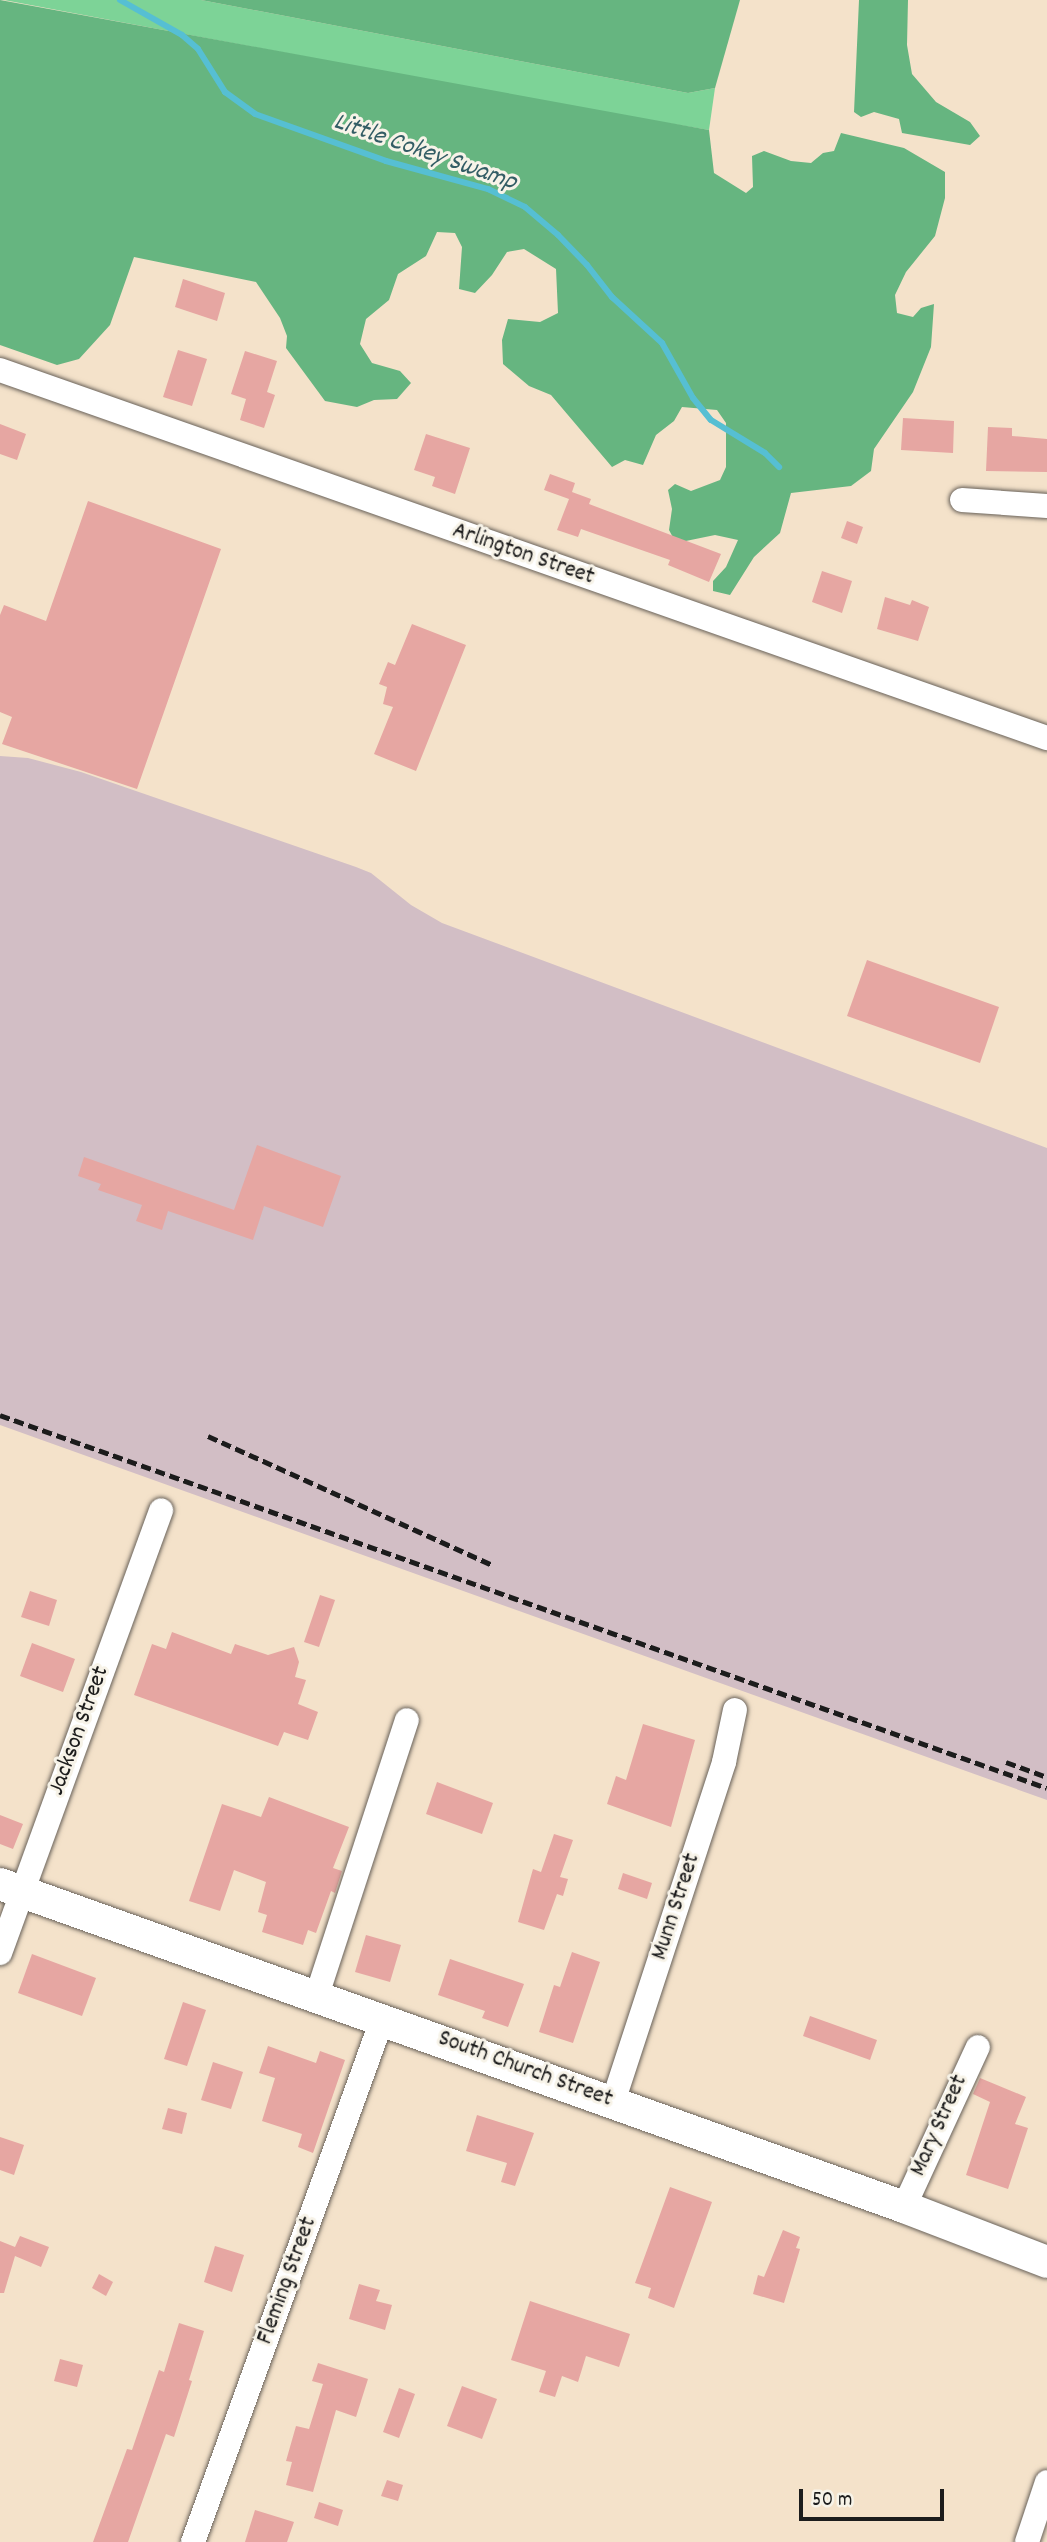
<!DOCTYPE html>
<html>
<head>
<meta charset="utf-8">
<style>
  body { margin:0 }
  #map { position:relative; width:1047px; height:2542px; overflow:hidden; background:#f4e2ca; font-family:Dekko,sans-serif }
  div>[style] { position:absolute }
  .industrial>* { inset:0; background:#d2bec5 }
  .green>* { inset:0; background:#7dd397 }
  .forest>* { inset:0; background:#66b580 }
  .stream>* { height:6px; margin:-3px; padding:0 3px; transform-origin:3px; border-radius:3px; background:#56bfd3 }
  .building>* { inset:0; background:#e6a6a2 }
  .roads { filter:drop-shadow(0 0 2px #686159) drop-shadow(0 0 2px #686159) }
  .minor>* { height:24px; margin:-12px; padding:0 12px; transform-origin:12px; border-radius:12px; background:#fff }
  .major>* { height:32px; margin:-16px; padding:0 16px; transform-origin:16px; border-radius:16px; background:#fff }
  .rail>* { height:5px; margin-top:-2.5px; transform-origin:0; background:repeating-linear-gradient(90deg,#1c1c1c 0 10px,transparent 0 15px) }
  span { translate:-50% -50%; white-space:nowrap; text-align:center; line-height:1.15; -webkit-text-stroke:6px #f7f3e8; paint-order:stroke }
  .street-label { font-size:24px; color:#1c1c1c }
  .water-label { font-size:26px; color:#335d65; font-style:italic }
  .scale { position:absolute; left:799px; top:2489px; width:145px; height:32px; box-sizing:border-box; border:4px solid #1c1c1c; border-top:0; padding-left:9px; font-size:21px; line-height:24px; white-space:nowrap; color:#1c1c1c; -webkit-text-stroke:5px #f7f3e8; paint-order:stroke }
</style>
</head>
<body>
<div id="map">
  <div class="industrial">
    <i style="clip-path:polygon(0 756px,28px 758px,81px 772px,356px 867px,371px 873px,411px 905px,442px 923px,1047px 1148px,1047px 1800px,0 1425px)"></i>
  </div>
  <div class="green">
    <i style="clip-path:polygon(4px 0,201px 0,688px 93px,715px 88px,709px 130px,583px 109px)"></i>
  </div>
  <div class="forest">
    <i style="clip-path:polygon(0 0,709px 130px,714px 173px,746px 193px,753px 187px,752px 156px,764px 151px,791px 161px,811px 163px,823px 153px,834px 151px,841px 133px,904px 148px,945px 172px,945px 198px,935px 236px,906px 272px,895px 295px,897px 313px,913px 317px,921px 308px,934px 304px,931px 347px,913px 392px,874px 449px,871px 471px,851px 486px,791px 493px,780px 533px,754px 557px,730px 595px,713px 591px,713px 581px,726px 567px,738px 540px,715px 535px,676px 543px,669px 530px,672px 509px,668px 490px,675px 484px,691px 491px,720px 480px,726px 467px,726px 423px,717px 410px,682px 407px,674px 421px,656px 435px,643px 465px,625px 460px,612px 467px,551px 395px,529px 386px,503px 364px,502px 340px,508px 319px,540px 322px,558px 313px,556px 269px,524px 249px,507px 252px,492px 275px,475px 293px,459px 289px,462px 247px,455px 233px,437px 232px,426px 256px,398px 274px,389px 300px,366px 319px,360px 344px,372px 363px,400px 371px,411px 383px,397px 399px,374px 400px,357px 407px,325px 401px,286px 348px,287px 336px,280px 318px,256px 282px,134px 257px,110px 325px,79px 359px,57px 365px,0 345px)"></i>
    <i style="clip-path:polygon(201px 0,740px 0,715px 88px,688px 93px)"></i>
    <i style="clip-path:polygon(859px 0,908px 0,907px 45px,912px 74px,936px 102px,970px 122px,980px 136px,970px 145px,902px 133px,899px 119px,874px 112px,861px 117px,854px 112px)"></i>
  </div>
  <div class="stream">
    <i style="left:120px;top:0;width:71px;rotate:29.4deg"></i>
    <i style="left:182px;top:35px;width:21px;rotate:41deg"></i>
    <i style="left:198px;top:49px;width:51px;rotate:57.9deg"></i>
    <i style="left:225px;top:92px;width:37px;rotate:36deg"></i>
    <i style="left:255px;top:114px;width:139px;rotate:19.7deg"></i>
    <i style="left:386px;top:161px;width:106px;rotate:15.4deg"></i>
    <i style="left:488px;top:189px;width:41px;rotate:25.9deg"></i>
    <i style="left:525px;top:207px;width:43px;rotate:40.3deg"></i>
    <i style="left:558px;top:235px;width:42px;rotate:46deg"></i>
    <i style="left:587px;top:265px;width:41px;rotate:52deg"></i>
    <i style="left:612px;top:297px;width:68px;rotate:42.6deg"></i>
    <i style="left:662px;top:343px;width:63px;rotate:60.6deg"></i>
    <i style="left:693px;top:398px;width:28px;rotate:51deg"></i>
    <i style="left:711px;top:420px;width:63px;rotate:31.4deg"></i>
    <i style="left:765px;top:453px;width:20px;rotate:45deg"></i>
  </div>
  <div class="building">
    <i style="clip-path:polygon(183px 279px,225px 293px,217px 321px,175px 307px)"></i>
    <i style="clip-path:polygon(178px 350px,207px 359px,192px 406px,163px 397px)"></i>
    <i style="clip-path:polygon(245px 351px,277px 361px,267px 392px,275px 395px,264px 428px,240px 420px,246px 399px,231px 394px)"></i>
    <i style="clip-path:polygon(903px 418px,954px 421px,953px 453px,901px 450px)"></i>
    <i style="clip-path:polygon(0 424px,26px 434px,17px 460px,0 454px)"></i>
    <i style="clip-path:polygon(988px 427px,1012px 428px,1012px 436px,1047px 439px,1047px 472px,986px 471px)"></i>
    <i style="clip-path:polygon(426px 434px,470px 448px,455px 494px,432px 486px,435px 477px,414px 470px)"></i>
    <i style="clip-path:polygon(550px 474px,575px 483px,572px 492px,591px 499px,589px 504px,721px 554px,709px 582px,668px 565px,670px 560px,581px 529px,578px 537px,557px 530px,569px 499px,544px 490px)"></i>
    <i style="clip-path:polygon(88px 501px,221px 549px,137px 789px,2px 744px,12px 717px,0 712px,0 615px,4px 605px,46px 621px)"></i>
    <i style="clip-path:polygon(847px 521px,863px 527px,857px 544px,841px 538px)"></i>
    <i style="clip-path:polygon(822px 571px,852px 581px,842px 613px,812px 602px)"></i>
    <i style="clip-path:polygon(885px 597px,910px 605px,912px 600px,929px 607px,918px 641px,877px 629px)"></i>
    <i style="clip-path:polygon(412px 624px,466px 645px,416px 771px,374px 754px,393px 707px,383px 704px,387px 687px,379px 684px,388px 662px,395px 665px)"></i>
    <i style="clip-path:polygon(867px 960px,999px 1007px,980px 1063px,847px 1016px)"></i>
    <i style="clip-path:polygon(257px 1145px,341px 1176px,323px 1227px,264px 1206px,253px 1240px,168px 1211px,162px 1230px,136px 1221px,142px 1205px,98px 1190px,101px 1184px,78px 1176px,84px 1157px,234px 1210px)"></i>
    <i style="clip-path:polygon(30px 1591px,57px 1600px,49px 1626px,21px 1617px)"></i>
    <i style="clip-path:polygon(320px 1595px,335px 1600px,319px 1647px,304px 1642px)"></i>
    <i style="clip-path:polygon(172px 1632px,231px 1654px,235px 1644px,268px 1655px,294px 1647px,299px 1662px,295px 1677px,306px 1680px,298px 1704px,318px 1712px,308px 1740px,284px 1732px,278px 1746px,134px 1695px,152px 1644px,166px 1649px)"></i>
    <i style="clip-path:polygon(32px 1643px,75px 1659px,63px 1692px,20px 1676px)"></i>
    <i style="clip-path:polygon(643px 1724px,695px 1740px,671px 1827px,607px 1804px,616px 1776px,626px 1780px)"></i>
    <i style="clip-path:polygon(437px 1782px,493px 1803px,482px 1834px,426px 1814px)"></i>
    <i style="clip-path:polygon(269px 1797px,349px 1827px,333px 1868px,342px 1871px,335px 1893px,331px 1891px,316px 1933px,308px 1930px,303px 1945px,262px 1932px,267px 1915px,258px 1912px,266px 1882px,234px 1870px,220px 1911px,189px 1901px,222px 1804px,261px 1817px)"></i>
    <i style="clip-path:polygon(0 1815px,23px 1824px,13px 1849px,0 1844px)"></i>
    <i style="clip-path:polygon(554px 1834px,573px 1840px,560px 1877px,568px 1879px,563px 1896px,557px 1894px,544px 1930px,518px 1922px,533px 1869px,541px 1872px)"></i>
    <i style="clip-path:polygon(623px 1873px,652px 1883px,647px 1899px,618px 1889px)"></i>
    <i style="clip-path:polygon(366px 1935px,401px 1945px,390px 1982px,355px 1972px)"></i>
    <i style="clip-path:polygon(572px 1952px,600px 1962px,573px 2043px,539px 2032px,554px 1985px,560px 1987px)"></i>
    <i style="clip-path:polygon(32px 1954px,96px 1978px,82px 2016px,18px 1993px)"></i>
    <i style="clip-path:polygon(450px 1959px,524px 1984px,508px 2027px,482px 2018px,485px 2011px,438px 1995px)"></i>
    <i style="clip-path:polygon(183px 2002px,206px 2010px,187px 2066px,164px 2059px)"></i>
    <i style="clip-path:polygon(810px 2016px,877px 2040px,870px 2060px,803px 2036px)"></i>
    <i style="clip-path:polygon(268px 2046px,316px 2063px,320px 2051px,345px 2060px,313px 2153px,298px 2147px,302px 2134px,262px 2121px,275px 2078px,259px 2073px)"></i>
    <i style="clip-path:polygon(213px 2062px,243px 2072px,231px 2109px,201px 2100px)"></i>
    <i style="clip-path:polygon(980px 2078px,1026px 2097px,1015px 2124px,1028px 2128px,1008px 2189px,966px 2175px,990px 2102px,973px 2094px)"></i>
    <i style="clip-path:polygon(168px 2108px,187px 2113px,182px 2134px,162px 2129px)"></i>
    <i style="clip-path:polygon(477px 2115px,534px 2133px,515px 2186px,501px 2182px,507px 2163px,466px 2151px)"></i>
    <i style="clip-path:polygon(0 2137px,24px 2145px,14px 2175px,0 2170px)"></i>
    <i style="clip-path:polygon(670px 2187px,712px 2202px,674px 2308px,648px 2298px,651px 2288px,635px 2283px)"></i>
    <i style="clip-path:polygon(783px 2230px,800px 2237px,796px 2248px,800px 2249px,784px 2303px,753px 2294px,758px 2275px,764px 2277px)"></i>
    <i style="clip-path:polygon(20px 2236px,49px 2247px,41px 2267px,15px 2256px,4px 2293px,0 2293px,0 2241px,15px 2247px)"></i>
    <i style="clip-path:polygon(215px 2246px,244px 2255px,232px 2292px,204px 2282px)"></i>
    <i style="clip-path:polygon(99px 2274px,113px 2282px,106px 2296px,92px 2288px)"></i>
    <i style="clip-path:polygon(359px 2284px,380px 2290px,376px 2301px,392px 2305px,385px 2330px,349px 2319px)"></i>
    <i style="clip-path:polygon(530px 2301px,630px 2334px,619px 2367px,586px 2356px,578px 2382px,562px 2376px,555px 2397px,539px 2392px,546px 2371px,511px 2360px)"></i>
    <i style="clip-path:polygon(179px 2323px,204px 2331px,189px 2380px,192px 2381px,174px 2437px,166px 2434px,128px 2542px,93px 2542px,127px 2449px,132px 2450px,159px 2370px,164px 2372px)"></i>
    <i style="clip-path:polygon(60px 2359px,83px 2365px,77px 2387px,54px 2381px)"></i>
    <i style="clip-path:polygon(318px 2363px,368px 2379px,356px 2417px,336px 2410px,313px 2492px,286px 2485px,292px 2462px,286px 2461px,296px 2426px,309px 2429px,323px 2384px,312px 2381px)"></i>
    <i style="clip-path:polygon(462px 2386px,497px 2399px,482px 2439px,447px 2426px)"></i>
    <i style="clip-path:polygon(399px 2388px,415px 2394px,399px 2438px,383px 2432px)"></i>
    <i style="clip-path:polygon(387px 2480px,403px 2485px,398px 2501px,381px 2496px)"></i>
    <i style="clip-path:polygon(319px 2502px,343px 2510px,338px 2526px,314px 2518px)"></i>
    <i style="clip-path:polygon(255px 2510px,294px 2522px,287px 2542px,245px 2542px)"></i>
  </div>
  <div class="roads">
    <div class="minor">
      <i style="left:0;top:370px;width:1110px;rotate:19.37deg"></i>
      <i style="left:962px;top:500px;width:85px;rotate:4deg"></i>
      <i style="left:0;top:1953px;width:471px;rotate:-70deg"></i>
      <i style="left:317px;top:1995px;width:289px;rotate:-71.9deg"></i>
      <i style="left:613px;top:2102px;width:358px;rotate:-71.9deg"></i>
      <i style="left:724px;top:1762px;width:53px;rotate:-78.1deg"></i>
      <i style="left:904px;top:2207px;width:176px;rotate:-65.2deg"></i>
      <i style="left:193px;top:2542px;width:555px;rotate:-70.1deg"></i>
      <i style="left:1027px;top:2542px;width:63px;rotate:-71.6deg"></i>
    </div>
    <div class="major">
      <i style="left:0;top:1884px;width:960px;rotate:19.66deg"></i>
      <i style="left:904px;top:2207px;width:153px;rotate:21deg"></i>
    </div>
  </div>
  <div class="rail">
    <i style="left:0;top:1415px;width:1111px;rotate:19.61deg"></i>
    <i style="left:208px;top:1436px;width:312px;rotate:24.4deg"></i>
    <i style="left:1006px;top:1762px;width:44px;rotate:20.1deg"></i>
  </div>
  <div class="street-label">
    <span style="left:523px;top:555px;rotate:19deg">Arlington Street</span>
    <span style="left:80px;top:1731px;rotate:-70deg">Jackson Street</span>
    <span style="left:677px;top:1907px;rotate:-72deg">Munn Street</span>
    <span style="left:525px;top:2070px;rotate:20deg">South Church Street</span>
    <span style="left:940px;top:2126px;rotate:-66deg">Mary Street</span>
    <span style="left:288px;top:2281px;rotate:-70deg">Fleming Street</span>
  </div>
  <div class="water-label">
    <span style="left:425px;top:153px;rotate:19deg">Little Cokey Swamp</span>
  </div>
  <div class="scale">50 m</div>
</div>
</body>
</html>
